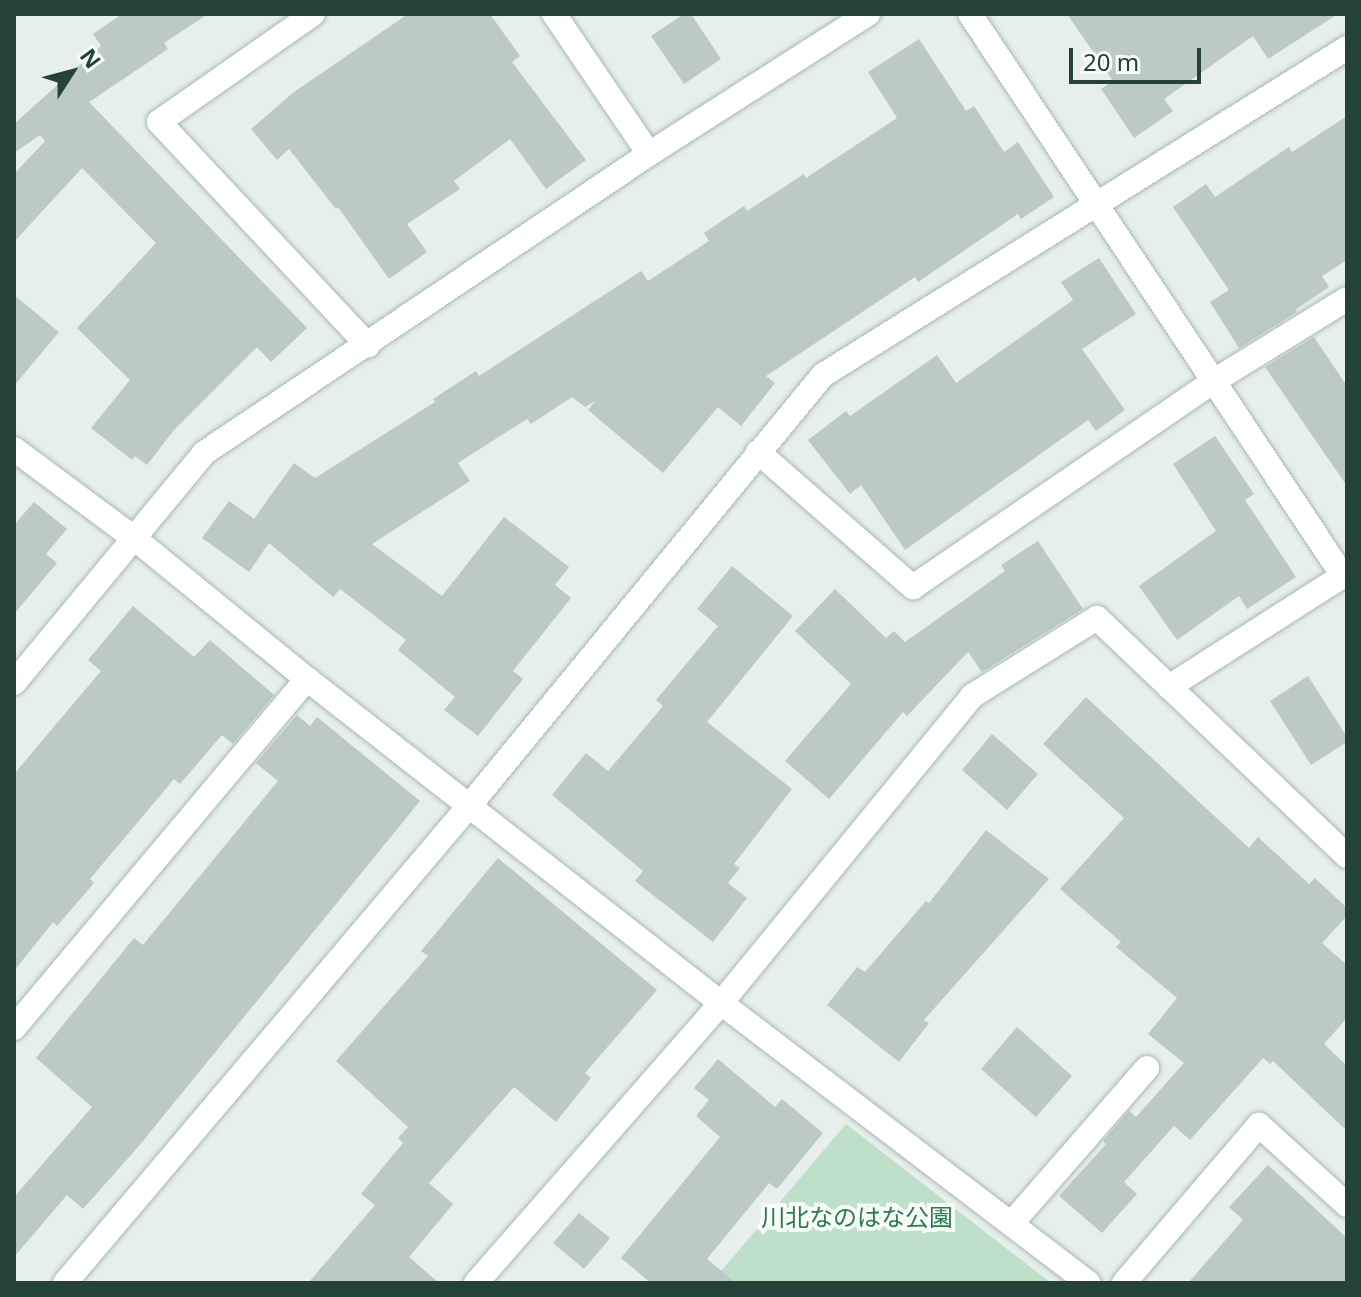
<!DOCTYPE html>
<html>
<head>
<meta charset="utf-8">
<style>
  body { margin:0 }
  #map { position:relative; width:1361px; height:1297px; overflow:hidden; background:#e6efeb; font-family:"Noto Sans","Noto Sans JP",sans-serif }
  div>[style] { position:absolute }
  .green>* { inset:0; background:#bfe0c8 }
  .building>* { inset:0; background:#bbcac4 }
  .roads { filter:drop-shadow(0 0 2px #a8b8b2) drop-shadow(0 0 2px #a8b8b2) }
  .minor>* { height:24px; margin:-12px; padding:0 12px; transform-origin:12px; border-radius:12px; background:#fff }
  span { translate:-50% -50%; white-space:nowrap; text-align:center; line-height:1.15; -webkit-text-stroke:8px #f7fbf9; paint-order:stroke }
  .park-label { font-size:24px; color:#2d7a4b }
  .frame { position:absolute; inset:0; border:16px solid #24423a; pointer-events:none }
  .north { position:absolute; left:32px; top:32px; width:80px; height:80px; -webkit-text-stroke:6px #f7fbf9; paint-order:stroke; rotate:54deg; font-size:22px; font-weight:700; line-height:32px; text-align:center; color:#24423a }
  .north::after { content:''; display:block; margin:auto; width:28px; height:36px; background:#24423a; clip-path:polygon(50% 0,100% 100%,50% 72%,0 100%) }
  .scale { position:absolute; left:1069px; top:48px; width:132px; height:36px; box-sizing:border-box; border:4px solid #24423a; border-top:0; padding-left:10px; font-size:24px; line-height:28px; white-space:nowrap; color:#24423a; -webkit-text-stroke:6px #f7fbf9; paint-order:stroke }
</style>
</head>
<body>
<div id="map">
  <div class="green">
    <i style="clip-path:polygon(846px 1124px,1051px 1283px,711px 1283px)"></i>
  </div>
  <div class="building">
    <i style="clip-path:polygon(122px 14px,208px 14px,164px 43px,168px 49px,89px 102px,307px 328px,271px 362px,257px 347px,174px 430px,147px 465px,135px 456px,132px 460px,91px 428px,130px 380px,77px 328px,156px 243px,82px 168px,14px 242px,14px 174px,45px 141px,40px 135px,14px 153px,14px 124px,101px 46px,93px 34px)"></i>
    <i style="clip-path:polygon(408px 14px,490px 14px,520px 56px,512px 62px,586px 160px,546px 189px,510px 139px,454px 181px,460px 189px,407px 224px,427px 252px,389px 279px,338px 207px,336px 209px,289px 149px,277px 160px,251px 129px,294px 92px)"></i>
    <i style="clip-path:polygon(684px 14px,691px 14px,721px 59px,684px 84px,651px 36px)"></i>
    <i style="clip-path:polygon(1067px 14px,1338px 14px,1268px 59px,1253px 36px,1164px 99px,1173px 111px,1134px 138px,1101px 89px,1113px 81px)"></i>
    <i style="clip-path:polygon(919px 39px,966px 111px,974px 106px,1004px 152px,1018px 142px,1054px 197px,1021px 219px,1018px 214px,918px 282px,915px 277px,766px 376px,775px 383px,741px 426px,718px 407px,663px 473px,588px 410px,595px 401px,585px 407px,572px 397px,531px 424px,527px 419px,458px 463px,470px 481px,372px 544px,442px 596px,504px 517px,569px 567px,555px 585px,571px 598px,513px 671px,523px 679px,478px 736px,444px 710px,455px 697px,398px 650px,406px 640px,340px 589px,333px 597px,269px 543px,249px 572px,202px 538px,229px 501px,254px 519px,294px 463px,315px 478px,435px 402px,433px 399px,476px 371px,479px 376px,641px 271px,648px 281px,709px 241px,704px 233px,744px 206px,747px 211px,804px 174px,806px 178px,897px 118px,868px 72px)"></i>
    <i style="clip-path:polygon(1347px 116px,1347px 260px,1322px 276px,1329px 287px,1295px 310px,1297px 312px,1239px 348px,1210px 302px,1229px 290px,1173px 207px,1206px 184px,1215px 197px,1289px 147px,1292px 152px)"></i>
    <i style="clip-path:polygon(1099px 258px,1136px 314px,1082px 349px,1125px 410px,1096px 431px,1088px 420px,905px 550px,861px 485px,850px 494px,808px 440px,846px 411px,850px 416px,937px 355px,956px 383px,1073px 300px,1061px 282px)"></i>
    <i style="clip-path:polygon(14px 295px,59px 332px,14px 386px)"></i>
    <i style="clip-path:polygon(1314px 337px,1347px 386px,1347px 486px,1265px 367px)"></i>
    <i style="clip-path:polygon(1215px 436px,1254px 494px,1245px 500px,1296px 577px,1247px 609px,1239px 596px,1177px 640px,1139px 586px,1216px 531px,1173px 464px)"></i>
    <i style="clip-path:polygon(34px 502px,67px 529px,46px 554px,57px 563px,14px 614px,14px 525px)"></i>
    <i style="clip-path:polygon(1038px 541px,1083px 609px,982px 672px,968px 652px,907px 716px,903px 712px,829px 799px,785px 761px,851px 684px,795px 631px,835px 589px,886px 638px,894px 631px,905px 642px,1005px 571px,1001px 565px)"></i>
    <i style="clip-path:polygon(732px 566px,793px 616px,707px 722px,792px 789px,734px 864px,740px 868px,728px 883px,747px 898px,713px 942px,635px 881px,643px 871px,552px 795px,586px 753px,608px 771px,663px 706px,656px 700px,718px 626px,697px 609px)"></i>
    <i style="clip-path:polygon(133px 606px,194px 657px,210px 640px,274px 695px,233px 744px,222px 735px,180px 784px,174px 779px,90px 879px,94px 883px,57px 926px,53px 922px,14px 971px,14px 774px,101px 671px,88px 660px)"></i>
    <i style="clip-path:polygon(1308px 676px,1347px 737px,1347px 742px,1311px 765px,1270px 701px)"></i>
    <i style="clip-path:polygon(1086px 697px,1249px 848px,1258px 837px,1309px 884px,1315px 878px,1347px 908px,1347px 916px,1322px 943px,1347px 965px,1347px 1018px,1324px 1044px,1347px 1066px,1347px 1131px,1273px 1061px,1270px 1064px,1263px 1058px,1190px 1140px,1174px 1126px,1124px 1182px,1137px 1194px,1102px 1233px,1059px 1196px,1106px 1144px,1103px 1141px,1129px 1111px,1136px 1117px,1184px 1063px,1148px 1034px,1177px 998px,1116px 947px,1121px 942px,1060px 889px,1124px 818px,1043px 744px)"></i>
    <i style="clip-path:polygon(297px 715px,310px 726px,317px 717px,420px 801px,138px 1147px,83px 1209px,67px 1195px,14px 1257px,14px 1197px,92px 1107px,36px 1058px,134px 938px,143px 945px,278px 781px,256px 763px)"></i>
    <i style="clip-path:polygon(992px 734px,1038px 774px,1007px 810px,962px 770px)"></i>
    <i style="clip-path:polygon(986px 830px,1049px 879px,924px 1020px,929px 1023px,899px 1062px,827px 1005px,857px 967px,865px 972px,926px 901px,929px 903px)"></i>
    <i style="clip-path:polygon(498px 858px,657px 990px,585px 1073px,591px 1078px,556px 1122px,514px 1087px,429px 1183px,453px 1204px,409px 1257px,439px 1283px,308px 1283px,375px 1205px,361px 1194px,403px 1143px,398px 1138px,408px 1127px,336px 1061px,428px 956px,421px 951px)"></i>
    <i style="clip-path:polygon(1017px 1027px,1072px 1076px,1036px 1117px,981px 1069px)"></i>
    <i style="clip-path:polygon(718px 1059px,775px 1107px,782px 1099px,823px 1133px,777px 1189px,769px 1183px,707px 1259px,736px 1283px,651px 1283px,621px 1258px,720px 1137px,696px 1116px,709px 1100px,694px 1088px)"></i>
    <i style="clip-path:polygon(1268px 1165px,1347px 1238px,1347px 1283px,1188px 1283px,1243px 1220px,1229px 1207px)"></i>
    <i style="clip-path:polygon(579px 1213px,610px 1238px,584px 1269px,553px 1243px)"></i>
  </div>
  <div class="roads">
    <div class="minor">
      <i style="left:313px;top:14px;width:188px;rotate:145deg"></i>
      <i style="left:159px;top:122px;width:306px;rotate:46.9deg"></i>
      <i style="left:554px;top:14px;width:169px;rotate:55.8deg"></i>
      <i style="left:970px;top:14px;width:675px;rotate:56.43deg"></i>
      <i style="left:14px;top:449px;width:149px;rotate:36.6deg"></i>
      <i style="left:134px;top:538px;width:223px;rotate:39.2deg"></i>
      <i style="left:307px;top:679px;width:526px;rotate:38.05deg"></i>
      <i style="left:721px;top:1003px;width:462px;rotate:37.3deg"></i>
      <i style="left:758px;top:452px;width:206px;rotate:41.1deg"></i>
      <i style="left:913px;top:587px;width:365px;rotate:-34.4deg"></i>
      <i style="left:1214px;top:381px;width:156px;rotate:-31.7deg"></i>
      <i style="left:14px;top:683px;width:298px;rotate:-50.4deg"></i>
      <i style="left:204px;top:453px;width:536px;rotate:-33.9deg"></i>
      <i style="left:649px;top:154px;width:260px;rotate:-32.6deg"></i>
      <i style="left:1169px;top:687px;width:211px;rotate:-32.6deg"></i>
      <i style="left:14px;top:1028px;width:456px;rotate:-50deg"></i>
      <i style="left:1011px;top:1224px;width:207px;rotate:-48.9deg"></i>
      <i style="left:65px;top:1283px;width:627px;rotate:-49.73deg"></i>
      <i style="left:470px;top:805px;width:556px;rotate:-50.62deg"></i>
      <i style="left:823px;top:375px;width:618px;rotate:-31.97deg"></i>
      <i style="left:476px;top:1283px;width:372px;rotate:-48.8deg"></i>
      <i style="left:721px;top:1003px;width:397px;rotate:-50.7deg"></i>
      <i style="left:972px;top:696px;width:147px;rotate:-32deg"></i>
      <i style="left:1097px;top:618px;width:345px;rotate:43.6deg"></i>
      <i style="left:1124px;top:1283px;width:208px;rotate:-49.5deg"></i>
      <i style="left:1259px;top:1125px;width:119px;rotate:42.3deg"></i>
    </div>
  </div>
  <div class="park-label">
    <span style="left:857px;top:1217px">川北なのはな公園</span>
  </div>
  <div class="frame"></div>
  <div class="north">N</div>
  <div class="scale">20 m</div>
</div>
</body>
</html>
